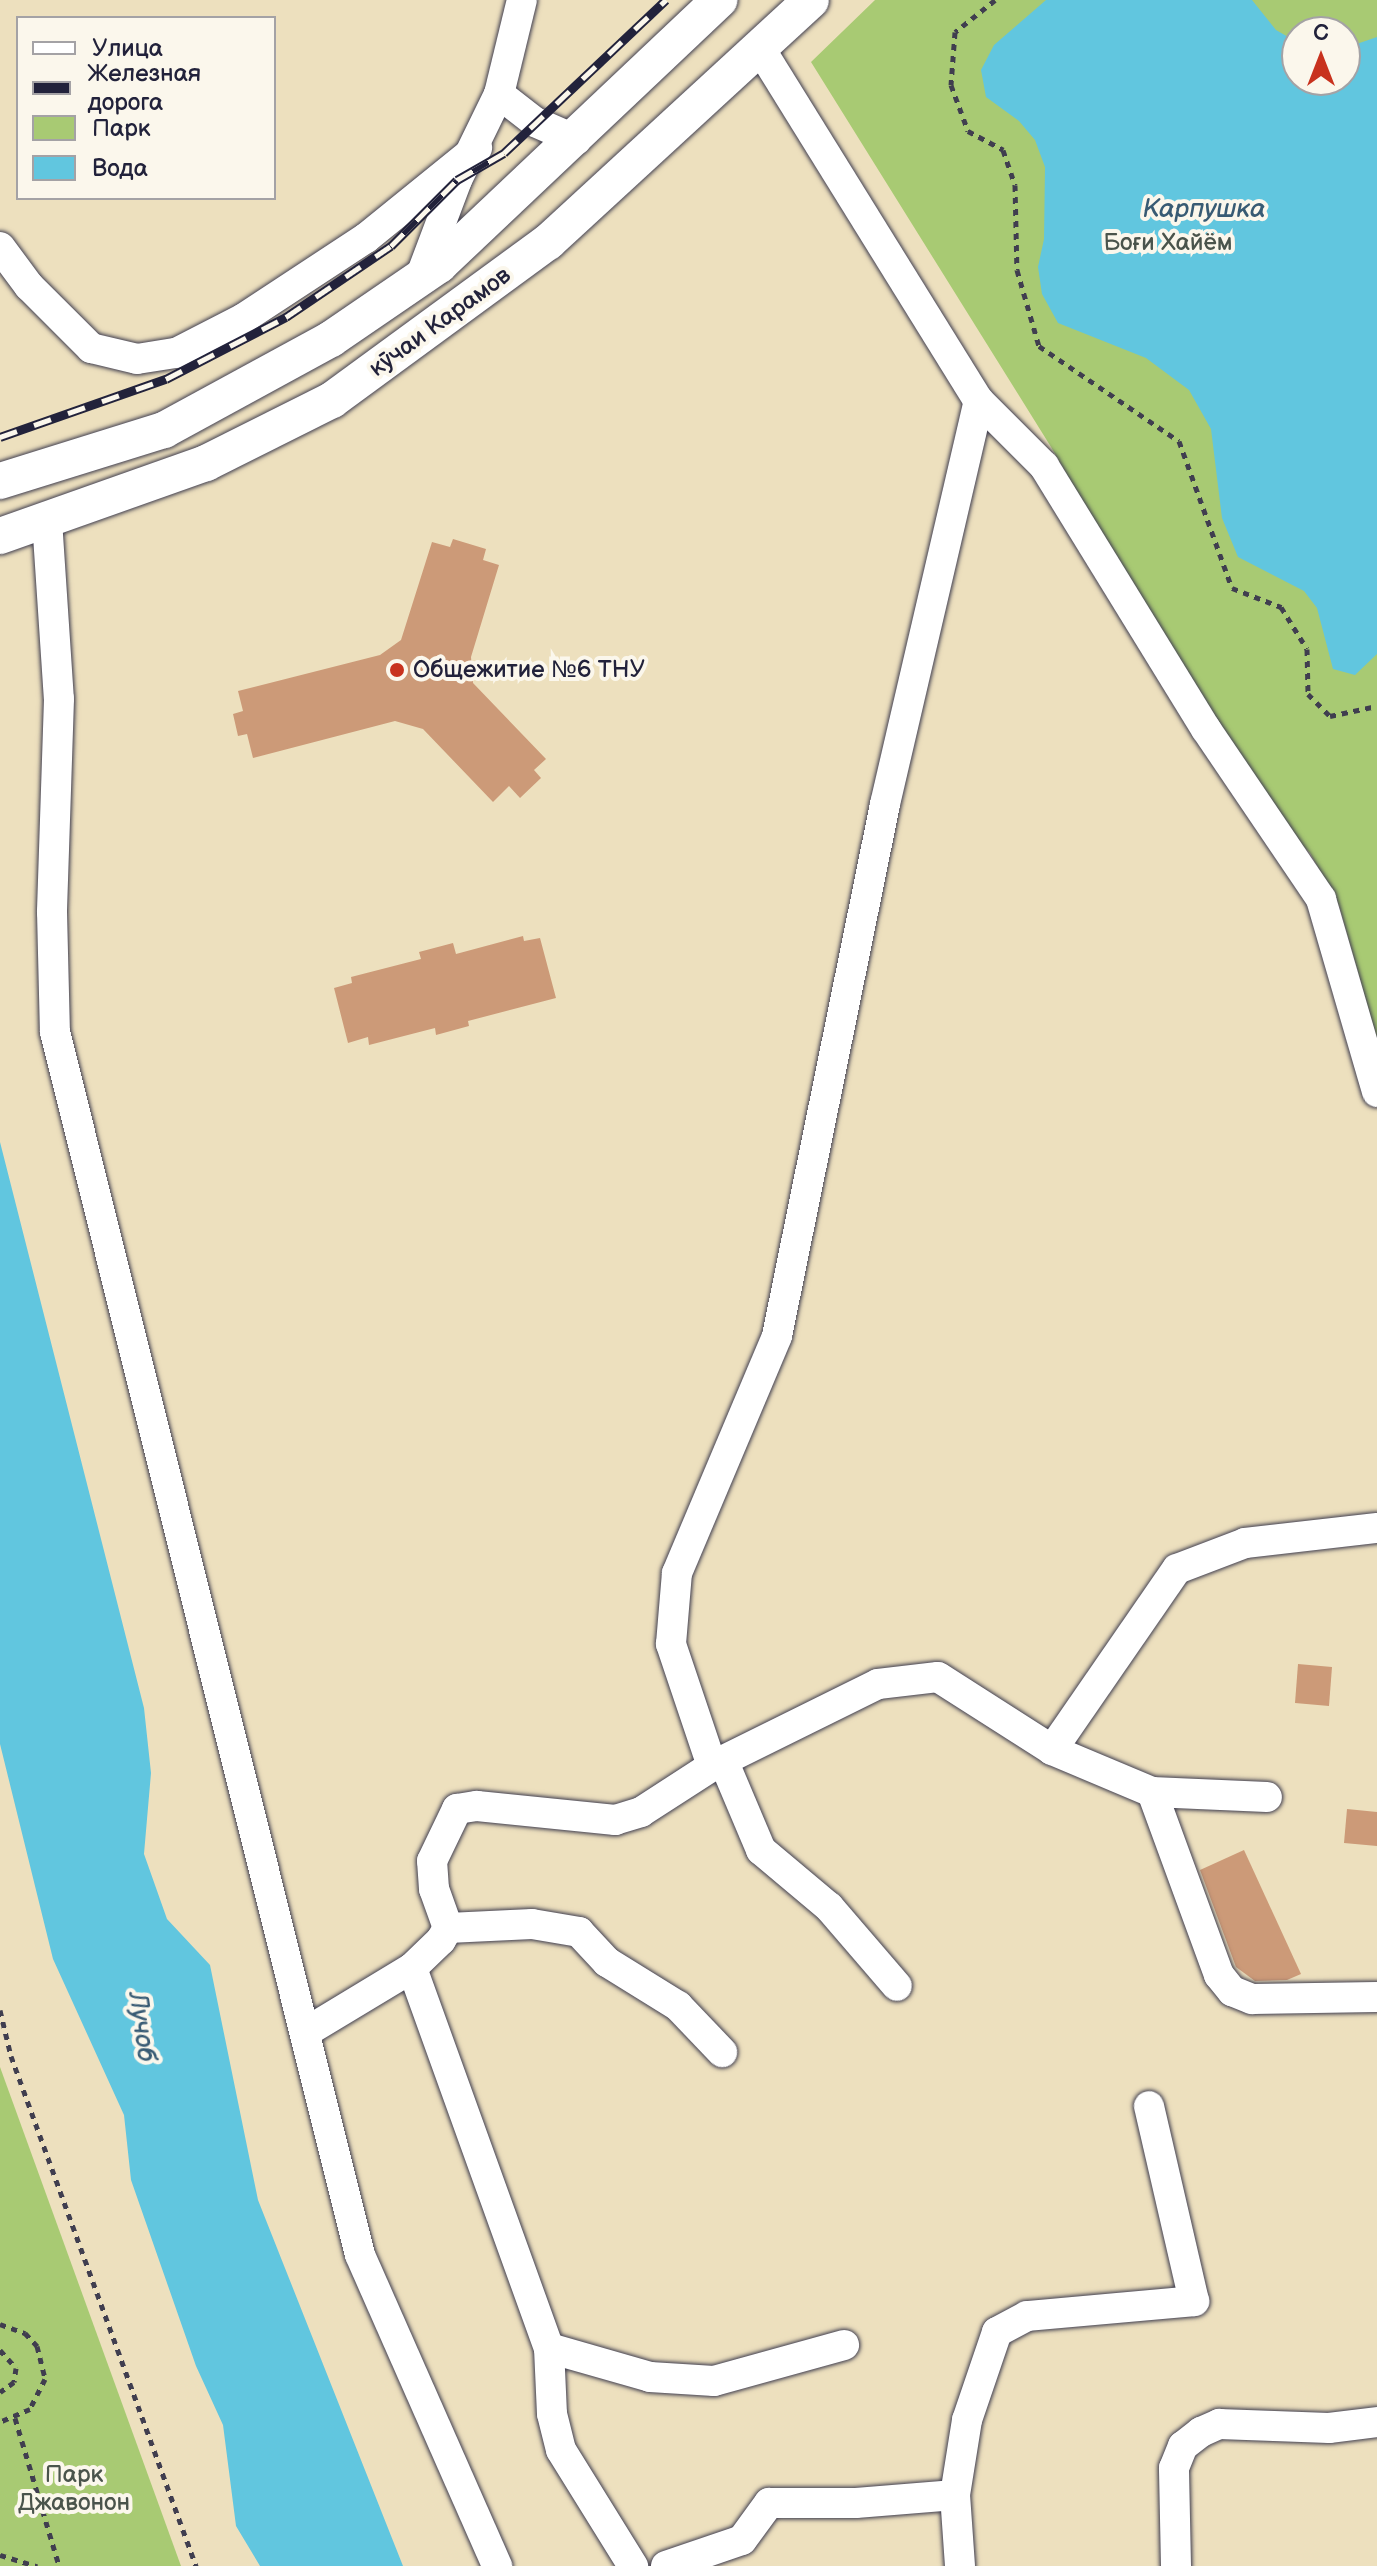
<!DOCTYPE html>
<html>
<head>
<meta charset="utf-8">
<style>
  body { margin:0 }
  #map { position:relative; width:1377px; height:2566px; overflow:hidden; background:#ede0be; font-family:"Balsamiq Sans",sans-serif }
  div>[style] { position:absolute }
  .green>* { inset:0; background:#a8ca73 }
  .water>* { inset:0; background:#61c6df }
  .building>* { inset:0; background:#cc9a78 }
  .path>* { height:5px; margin-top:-2.5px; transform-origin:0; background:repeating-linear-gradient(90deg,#403e4f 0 6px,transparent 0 12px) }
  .roads { filter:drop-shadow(0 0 2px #403e4f) drop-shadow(0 0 2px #403e4f) }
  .minor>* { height:30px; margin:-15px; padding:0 15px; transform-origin:15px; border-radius:15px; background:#fff }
  .major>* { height:36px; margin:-18px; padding:0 18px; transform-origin:18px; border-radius:18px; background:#fff }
  .rail>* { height:9px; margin-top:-4.5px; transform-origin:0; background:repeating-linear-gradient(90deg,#fbf7ec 0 18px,#22223b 0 36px); box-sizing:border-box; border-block:2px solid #22223b }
  .dots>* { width:22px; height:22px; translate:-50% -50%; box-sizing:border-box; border:4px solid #fbf7ec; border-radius:50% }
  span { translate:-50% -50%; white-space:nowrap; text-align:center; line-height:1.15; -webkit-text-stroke:8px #fbf7ec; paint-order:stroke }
  .park-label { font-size:24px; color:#4a544c }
  .street-label { font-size:24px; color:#22223b }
  .poi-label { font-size:24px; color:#22223b }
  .left { translate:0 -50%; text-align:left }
  .water-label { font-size:26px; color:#385b74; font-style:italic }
  .legend { position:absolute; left:16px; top:16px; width:260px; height:184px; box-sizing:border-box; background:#fbf7ec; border:2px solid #a4a2a5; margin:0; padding:10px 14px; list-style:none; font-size:24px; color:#22223b }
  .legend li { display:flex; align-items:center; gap:16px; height:40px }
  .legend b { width:40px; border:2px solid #a4a2a5 }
  .north { position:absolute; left:1281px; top:16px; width:80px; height:80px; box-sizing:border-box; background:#fbf7ec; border:2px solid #a4a2a5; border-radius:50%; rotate:0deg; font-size:22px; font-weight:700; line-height:32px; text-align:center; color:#22223b }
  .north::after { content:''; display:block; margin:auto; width:28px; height:36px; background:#c8321e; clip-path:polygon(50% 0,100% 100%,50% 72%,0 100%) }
</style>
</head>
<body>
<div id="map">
  <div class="green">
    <i style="clip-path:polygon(evenodd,875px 0,1377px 0,1377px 1039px,1339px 905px,1310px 853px,1256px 798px,1051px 447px,811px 62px,875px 0,1297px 32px,1345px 32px,1345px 80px,1297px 80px,1297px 32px)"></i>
    <i style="clip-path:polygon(0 2067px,181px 2566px,0 2566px)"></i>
  </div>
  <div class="water">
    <i style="clip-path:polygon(1046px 0,1252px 0,1276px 30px,1297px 42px,1297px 80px,1345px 80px,1345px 48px,1377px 37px,1377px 654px,1355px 675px,1333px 669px,1317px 608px,1304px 591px,1238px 557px,1222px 518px,1211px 429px,1189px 390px,1146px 358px,1058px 323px,1042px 294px,1038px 267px,1044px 239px,1045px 167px,1035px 140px,1019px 121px,986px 97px,981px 70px,994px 45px)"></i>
    <i style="clip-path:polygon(0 1142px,144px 1708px,151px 1773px,144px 1854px,167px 1919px,210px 1965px,258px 2200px,403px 2566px,260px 2566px,236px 2526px,223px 2425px,196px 2366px,131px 2180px,124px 2115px,53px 1959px,0 1744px)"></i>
  </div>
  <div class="building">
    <i style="clip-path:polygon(453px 539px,486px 549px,483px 560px,499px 565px,471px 657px,473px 683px,546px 759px,534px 770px,541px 778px,520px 798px,509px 786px,493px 802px,423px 729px,395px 721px,253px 758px,247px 734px,238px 736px,233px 714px,243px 711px,238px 691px,380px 655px,401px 640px,432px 542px,450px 547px)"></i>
    <i style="clip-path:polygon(523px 936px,524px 941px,540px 938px,556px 998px,468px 1021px,469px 1026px,436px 1035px,435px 1028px,369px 1045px,368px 1037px,348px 1043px,334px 988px,352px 983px,351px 977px,421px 959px,419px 952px,453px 943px,456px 954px)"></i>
    <i style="clip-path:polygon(1298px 1664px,1332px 1667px,1329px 1706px,1295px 1703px)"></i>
    <i style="clip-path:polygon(1347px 1809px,1377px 1812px,1377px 1846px,1344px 1843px)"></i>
    <i style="clip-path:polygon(1244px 1850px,1301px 1974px,1287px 1980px,1255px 1981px,1236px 1967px,1200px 1870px)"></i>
  </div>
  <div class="path">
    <i style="left:995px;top:0;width:51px;rotate:141.3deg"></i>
    <i style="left:955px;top:32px;width:53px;rotate:94.3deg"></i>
    <i style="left:951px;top:85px;width:49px;rotate:69.7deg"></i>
    <i style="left:968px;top:131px;width:40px;rotate:28deg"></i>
    <i style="left:1003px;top:150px;width:37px;rotate:71deg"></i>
    <i style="left:1015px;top:185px;width:85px;rotate:88.7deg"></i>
    <i style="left:1017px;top:270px;width:79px;rotate:73.9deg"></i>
    <i style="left:1039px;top:346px;width:169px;rotate:34.2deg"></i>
    <i style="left:1179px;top:441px;width:156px;rotate:70.2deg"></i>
    <i style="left:1232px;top:588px;width:53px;rotate:21.2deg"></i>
    <i style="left:1281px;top:607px;width:49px;rotate:58.2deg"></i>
    <i style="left:1307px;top:649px;width:45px;rotate:88.7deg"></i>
    <i style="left:1308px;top:694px;width:31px;rotate:45deg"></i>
    <i style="left:1330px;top:716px;width:48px;rotate:-12deg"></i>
    <i style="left:0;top:2010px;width:47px;rotate:76.6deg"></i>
    <i style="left:11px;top:2056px;width:543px;rotate:70.06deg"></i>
    <i style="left:0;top:2324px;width:27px;rotate:20deg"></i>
    <i style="left:25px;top:2333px;width:18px;rotate:47deg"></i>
    <i style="left:37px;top:2346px;width:34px;rotate:76deg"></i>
    <i style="left:45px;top:2379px;width:34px;rotate:117deg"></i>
    <i style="left:30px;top:2409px;width:33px;rotate:157deg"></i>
    <i style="left:0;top:2350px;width:24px;rotate:48deg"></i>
    <i style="left:16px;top:2368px;width:14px;rotate:98deg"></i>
    <i style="left:14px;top:2382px;width:17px;rotate:144deg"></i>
    <i style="left:15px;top:2418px;width:154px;rotate:73.4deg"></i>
    <i style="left:0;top:2555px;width:39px;rotate:17deg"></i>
  </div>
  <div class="roads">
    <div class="minor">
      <i style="left:761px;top:50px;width:413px;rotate:58.2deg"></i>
      <i style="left:979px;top:401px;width:92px;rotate:45deg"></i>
      <i style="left:1044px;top:466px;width:309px;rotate:58.4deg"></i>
      <i style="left:1206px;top:729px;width:205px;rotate:55.9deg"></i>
      <i style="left:1321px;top:899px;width:201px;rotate:73.8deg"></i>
      <i style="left:499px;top:94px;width:46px;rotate:37.9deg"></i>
      <i style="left:535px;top:122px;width:45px;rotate:23.7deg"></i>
      <i style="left:0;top:247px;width:49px;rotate:53.4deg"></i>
      <i style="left:29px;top:286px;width:88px;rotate:45deg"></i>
      <i style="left:91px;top:348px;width:47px;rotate:13.4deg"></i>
      <i style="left:137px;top:359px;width:39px;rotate:-9deg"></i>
      <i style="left:176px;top:353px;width:76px;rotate:-27.2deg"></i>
      <i style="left:244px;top:318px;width:146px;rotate:-33.3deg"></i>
      <i style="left:366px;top:238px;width:143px;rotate:-39deg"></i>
      <i style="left:420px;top:278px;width:105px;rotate:-69.3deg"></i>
      <i style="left:457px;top:180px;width:96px;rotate:-64deg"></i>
      <i style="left:499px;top:94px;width:97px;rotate:-76.3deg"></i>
      <i style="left:47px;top:520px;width:179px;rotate:86.2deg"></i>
      <i style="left:59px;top:699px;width:213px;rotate:91.9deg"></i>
      <i style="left:52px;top:912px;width:120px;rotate:88.6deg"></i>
      <i style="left:55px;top:1032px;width:1260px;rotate:76deg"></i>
      <i style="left:360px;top:2255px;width:340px;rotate:66.2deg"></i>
      <i style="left:1052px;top:1750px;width:220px;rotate:-55.4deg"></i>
      <i style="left:1177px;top:1569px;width:73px;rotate:-20.9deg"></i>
      <i style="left:1245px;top:1543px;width:133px;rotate:-6.5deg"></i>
      <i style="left:723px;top:1760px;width:98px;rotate:67.1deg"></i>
      <i style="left:761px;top:1850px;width:89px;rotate:40deg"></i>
      <i style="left:829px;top:1907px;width:104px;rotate:49.3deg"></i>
      <i style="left:712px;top:1766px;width:185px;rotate:-26.3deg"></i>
      <i style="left:878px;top:1684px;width:60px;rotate:-6.7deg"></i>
      <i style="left:938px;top:1677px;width:135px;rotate:32.6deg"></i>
      <i style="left:1052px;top:1750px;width:108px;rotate:22.8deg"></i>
      <i style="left:1152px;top:1792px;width:115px;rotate:2.5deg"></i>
      <i style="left:1152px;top:1792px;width:195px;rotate:69.9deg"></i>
      <i style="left:1219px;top:1975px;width:21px;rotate:51deg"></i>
      <i style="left:1232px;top:1991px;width:22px;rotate:22deg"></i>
      <i style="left:1252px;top:1999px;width:125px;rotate:-0.9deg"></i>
      <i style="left:448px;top:1928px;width:84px;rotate:-2.7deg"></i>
      <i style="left:532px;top:1924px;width:48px;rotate:9.7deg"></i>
      <i style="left:579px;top:1932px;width:41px;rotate:47deg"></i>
      <i style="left:607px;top:1962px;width:84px;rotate:31.8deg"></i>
      <i style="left:678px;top:2006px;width:64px;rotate:46.3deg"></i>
      <i style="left:412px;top:1968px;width:404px;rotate:70.2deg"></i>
      <i style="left:549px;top:2348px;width:66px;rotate:87.4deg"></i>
      <i style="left:552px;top:2414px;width:37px;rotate:76deg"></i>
      <i style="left:561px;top:2450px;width:137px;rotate:58.2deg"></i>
      <i style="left:306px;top:2032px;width:124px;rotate:-31.1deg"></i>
      <i style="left:412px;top:1968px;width:40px;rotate:-44deg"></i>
      <i style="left:441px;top:1940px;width:14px;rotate:-60deg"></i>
      <i style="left:448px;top:1928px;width:41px;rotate:-109.7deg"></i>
      <i style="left:434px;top:1889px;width:28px;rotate:-94deg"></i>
      <i style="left:432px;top:1861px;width:58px;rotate:-64.3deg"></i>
      <i style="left:457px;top:1809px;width:20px;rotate:-9deg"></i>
      <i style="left:477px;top:1806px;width:139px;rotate:5.8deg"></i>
      <i style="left:615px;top:1820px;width:27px;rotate:-17deg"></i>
      <i style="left:641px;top:1812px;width:85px;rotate:-32.9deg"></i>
      <i style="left:712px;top:1766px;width:129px;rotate:-108.6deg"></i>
      <i style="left:671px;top:1644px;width:71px;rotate:-85.2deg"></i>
      <i style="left:677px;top:1573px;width:257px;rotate:-67.1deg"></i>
      <i style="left:777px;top:1336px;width:543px;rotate:-78.52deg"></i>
      <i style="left:885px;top:804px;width:414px;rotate:-76.9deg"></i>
      <i style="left:549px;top:2348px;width:105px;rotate:16deg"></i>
      <i style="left:650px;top:2377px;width:64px;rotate:3.6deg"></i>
      <i style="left:714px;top:2381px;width:135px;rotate:-15.5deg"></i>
      <i style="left:666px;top:2566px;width:80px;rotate:-18.9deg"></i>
      <i style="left:742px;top:2540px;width:46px;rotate:-53.9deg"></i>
      <i style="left:769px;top:2503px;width:87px"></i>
      <i style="left:856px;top:2503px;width:99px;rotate:-4.6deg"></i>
      <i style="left:960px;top:2566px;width:71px;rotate:-94deg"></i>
      <i style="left:955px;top:2495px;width:76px;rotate:-80.9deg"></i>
      <i style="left:967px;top:2420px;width:93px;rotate:-71.2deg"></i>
      <i style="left:997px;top:2332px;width:34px;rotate:-28deg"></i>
      <i style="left:1027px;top:2316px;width:168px;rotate:-5.1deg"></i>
      <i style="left:1194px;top:2301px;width:200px;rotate:-103deg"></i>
      <i style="left:1176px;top:2566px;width:98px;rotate:-91.2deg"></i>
      <i style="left:1174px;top:2468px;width:24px;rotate:-68deg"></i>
      <i style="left:1183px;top:2446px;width:23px;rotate:-38deg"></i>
      <i style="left:1201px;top:2432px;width:20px;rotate:-24deg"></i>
      <i style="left:1219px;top:2424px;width:110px;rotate:2.1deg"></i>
      <i style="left:1329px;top:2428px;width:48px;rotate:-7.1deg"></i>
    </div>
    <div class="major">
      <i style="left:0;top:481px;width:172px;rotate:-17.3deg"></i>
      <i style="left:164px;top:430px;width:190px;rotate:-28.6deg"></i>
      <i style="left:331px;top:339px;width:131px;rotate:-34.4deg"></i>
      <i style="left:439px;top:265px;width:386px;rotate:-43.4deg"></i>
      <i style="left:0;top:536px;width:219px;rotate:-19.5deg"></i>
      <i style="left:206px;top:463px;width:141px;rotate:-26.6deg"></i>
      <i style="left:332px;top:400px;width:268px;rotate:-36.2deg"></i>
      <i style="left:548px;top:242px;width:357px;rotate:-42.6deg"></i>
    </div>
  </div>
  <div class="rail">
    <i style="left:0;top:437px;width:176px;rotate:-19.3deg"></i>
    <i style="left:166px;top:379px;width:135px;rotate:-27.3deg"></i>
    <i style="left:286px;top:317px;width:127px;rotate:-34.1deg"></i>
    <i style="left:391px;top:246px;width:93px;rotate:-45deg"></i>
    <i style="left:457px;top:180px;width:54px;rotate:-29.9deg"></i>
    <i style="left:504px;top:153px;width:223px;rotate:-43.4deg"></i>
  </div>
  <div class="dots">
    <i style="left:397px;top:670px;background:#c8321e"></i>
  </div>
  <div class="park-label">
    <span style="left:1168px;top:243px">Боғи Хайём</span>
    <span style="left:74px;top:2489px">Парк<br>Джавонон</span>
  </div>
  <div class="street-label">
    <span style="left:440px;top:322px;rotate:-36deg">кӯчаи Карамов</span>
  </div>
  <div class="poi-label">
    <span class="left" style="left:413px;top:670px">Общежитие №6 ТНУ</span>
  </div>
  <div class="water-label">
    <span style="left:1204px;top:210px">Карпушка</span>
    <span style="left:141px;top:2027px;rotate:82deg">Лучоб</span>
  </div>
  <ul class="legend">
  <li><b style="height:10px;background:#fff"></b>Улица</li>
  <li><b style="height:10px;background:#22223b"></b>Железная дорога</li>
  <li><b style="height:22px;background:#a8ca73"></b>Парк</li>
  <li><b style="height:22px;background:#61c6df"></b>Вода</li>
  </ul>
  <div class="north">С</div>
</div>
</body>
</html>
